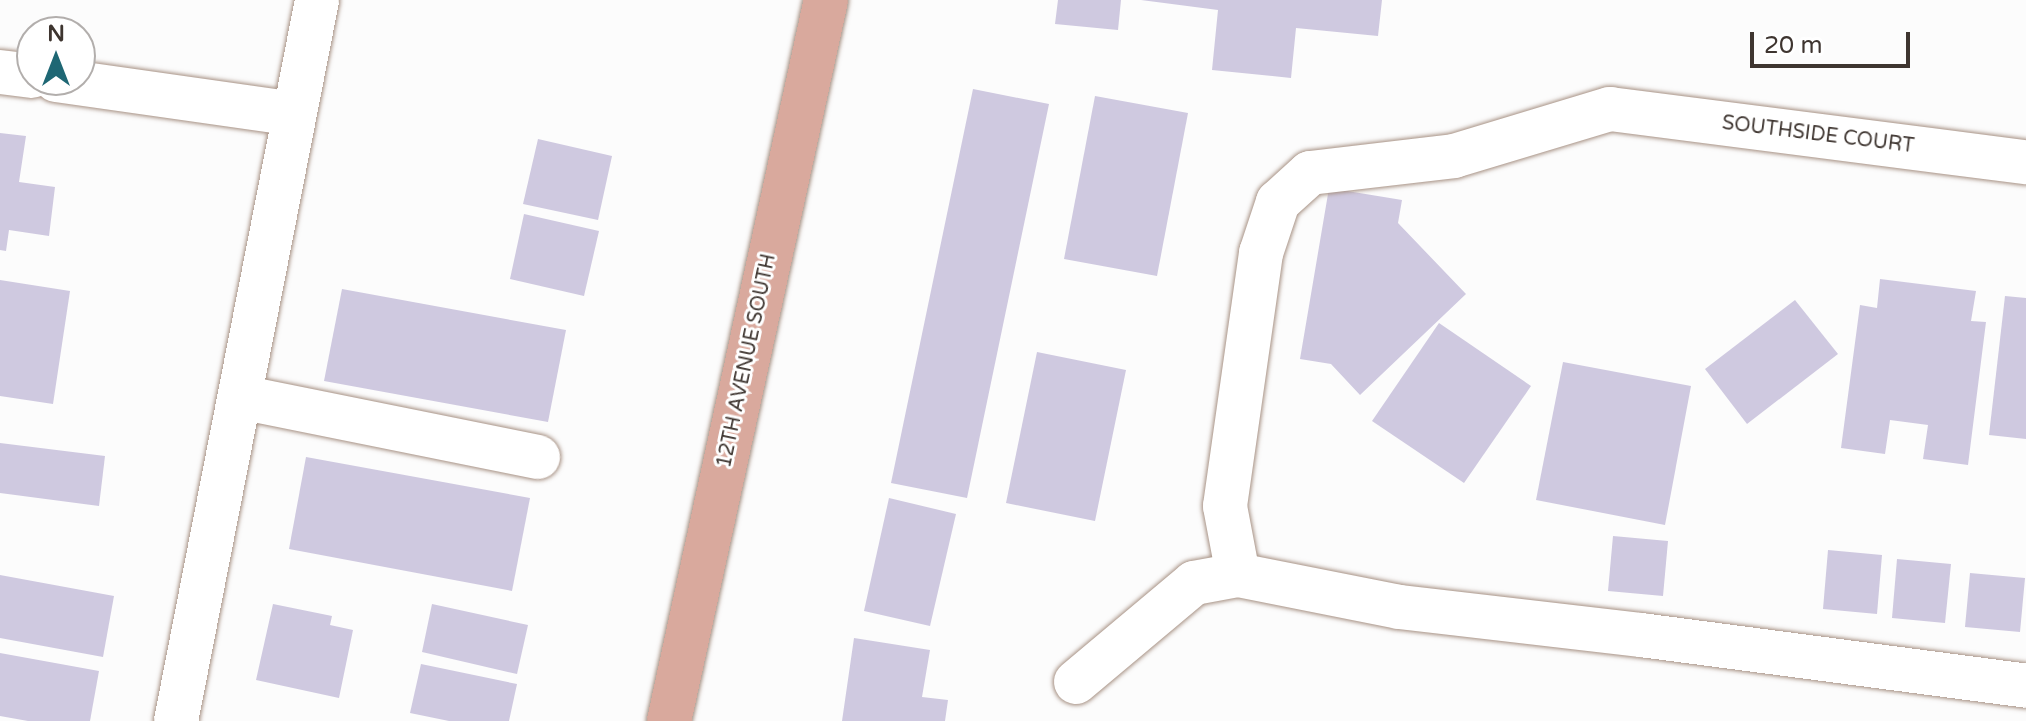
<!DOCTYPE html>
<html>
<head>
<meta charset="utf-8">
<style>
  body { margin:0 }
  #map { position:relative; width:2026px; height:721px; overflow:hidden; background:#fcfcfc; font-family:"Varela Round",sans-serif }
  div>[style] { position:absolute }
  .building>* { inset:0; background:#cfc9e0 }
  .roads { filter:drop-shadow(0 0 2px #a89386) drop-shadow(0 0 2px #a89386) }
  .minor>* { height:44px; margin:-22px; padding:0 22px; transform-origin:22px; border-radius:22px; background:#fff }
  .major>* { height:44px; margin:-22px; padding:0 22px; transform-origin:22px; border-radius:22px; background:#d9a99d }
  span { translate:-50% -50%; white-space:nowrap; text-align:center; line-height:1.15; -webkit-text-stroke:6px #fff; paint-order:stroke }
  .street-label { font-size:20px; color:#3e3530 }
  .north { position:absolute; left:16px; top:16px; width:80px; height:80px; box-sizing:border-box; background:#fff; border:2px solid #b2aeac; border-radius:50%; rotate:0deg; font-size:22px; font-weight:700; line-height:32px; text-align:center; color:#3e3530 }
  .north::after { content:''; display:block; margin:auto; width:28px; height:36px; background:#1e6774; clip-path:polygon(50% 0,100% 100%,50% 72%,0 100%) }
  .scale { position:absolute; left:1750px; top:32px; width:160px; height:36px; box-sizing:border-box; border:4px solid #3e3530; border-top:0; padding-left:10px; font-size:24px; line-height:28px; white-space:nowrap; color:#3e3530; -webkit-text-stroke:6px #fff; paint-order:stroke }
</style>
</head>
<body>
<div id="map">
  <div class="building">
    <i style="clip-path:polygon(1058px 0,1121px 0,1118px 30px,1055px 24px)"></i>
    <i style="clip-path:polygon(1141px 0,1382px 0,1378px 36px,1296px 28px,1291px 78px,1212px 70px,1218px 10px)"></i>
    <i style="clip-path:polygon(973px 89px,1049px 104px,967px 498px,891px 483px)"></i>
    <i style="clip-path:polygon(1095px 96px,1188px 113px,1157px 276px,1064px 259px)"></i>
    <i style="clip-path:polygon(0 133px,26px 136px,19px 182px,55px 187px,49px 236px,9px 230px,6px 251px,0 250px)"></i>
    <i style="clip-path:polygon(538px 139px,612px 156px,598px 220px,523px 204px)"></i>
    <i style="clip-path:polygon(1329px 188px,1402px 200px,1398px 223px,1466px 294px,1360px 395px,1331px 364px,1300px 359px)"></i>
    <i style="clip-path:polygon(524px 214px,599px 231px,584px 296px,510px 279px)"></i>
    <i style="clip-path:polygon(1880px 279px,1976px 291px,1971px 321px,1986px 322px,1968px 465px,1923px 459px,1928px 425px,1890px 420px,1885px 454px,1841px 448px,1860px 305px,1877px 308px)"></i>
    <i style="clip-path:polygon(0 280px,70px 291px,53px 404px,0 396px)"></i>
    <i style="clip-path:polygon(342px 289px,566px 330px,548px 422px,324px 381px)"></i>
    <i style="clip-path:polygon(2005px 296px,2026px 298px,2026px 439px,1989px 435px)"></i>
    <i style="clip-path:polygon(1795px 300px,1838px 354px,1747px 424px,1705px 369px)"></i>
    <i style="clip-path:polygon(1439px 323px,1531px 386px,1464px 483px,1372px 421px)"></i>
    <i style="clip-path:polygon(1037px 352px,1126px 370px,1095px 521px,1006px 503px)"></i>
    <i style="clip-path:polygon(1563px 362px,1691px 386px,1665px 525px,1536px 500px)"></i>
    <i style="clip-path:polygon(0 443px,105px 456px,99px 506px,0 493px)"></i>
    <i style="clip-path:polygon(306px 457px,530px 498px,512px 591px,289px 549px)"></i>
    <i style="clip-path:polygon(889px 498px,956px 514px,930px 626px,864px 611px)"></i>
    <i style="clip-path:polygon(1613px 536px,1668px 541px,1663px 596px,1608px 591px)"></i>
    <i style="clip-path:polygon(1828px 550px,1882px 555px,1877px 614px,1823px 609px)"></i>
    <i style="clip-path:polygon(1897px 559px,1951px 564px,1945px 623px,1892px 618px)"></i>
    <i style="clip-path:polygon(1970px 573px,2025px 578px,2020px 632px,1965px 627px)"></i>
    <i style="clip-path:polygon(0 575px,114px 596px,103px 657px,0 638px)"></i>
    <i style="clip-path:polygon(273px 604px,332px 616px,330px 625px,353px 630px,339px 698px,256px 680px)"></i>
    <i style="clip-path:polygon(432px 604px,528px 625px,517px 674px,422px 652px)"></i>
    <i style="clip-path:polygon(854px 638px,930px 650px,922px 697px,948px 700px,945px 721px,842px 721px)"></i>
    <i style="clip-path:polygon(0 653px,99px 671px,90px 721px,28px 721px,0 716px)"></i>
    <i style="clip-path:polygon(421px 664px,517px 684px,509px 721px,449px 721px,410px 713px)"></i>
  </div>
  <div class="roads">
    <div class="minor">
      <i style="left:0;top:72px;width:32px;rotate:7deg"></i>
      <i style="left:56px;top:80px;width:240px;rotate:8.1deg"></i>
      <i style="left:240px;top:397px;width:304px;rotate:11.4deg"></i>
      <i style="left:1238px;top:575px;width:70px;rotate:-100.7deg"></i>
      <i style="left:1225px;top:506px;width:256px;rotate:-81.9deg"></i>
      <i style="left:1261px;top:253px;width:54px;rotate:-71.6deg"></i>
      <i style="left:1278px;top:202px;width:43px;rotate:-42.2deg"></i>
      <i style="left:1310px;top:173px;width:145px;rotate:-6.7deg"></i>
      <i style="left:1454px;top:156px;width:163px;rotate:-16.8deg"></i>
      <i style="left:1610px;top:109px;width:419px;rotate:7.3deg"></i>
      <i style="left:1076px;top:682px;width:154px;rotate:-40deg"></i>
      <i style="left:1194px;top:583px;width:45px;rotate:-10.3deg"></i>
      <i style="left:1238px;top:575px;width:164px;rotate:11.2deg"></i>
      <i style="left:1399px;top:607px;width:244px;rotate:6.6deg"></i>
      <i style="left:1641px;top:635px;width:388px;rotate:7.5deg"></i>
      <i style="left:176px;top:721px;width:735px;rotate:-78.93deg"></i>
    </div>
    <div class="major">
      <i style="left:669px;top:721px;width:738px;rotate:-77.72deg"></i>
    </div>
  </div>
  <div class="street-label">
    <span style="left:1818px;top:135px;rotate:7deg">SOUTHSIDE COURT</span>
    <span style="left:747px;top:361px;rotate:-78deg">12TH AVENUE SOUTH</span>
  </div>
  <div class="north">N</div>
  <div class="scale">20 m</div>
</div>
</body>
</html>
